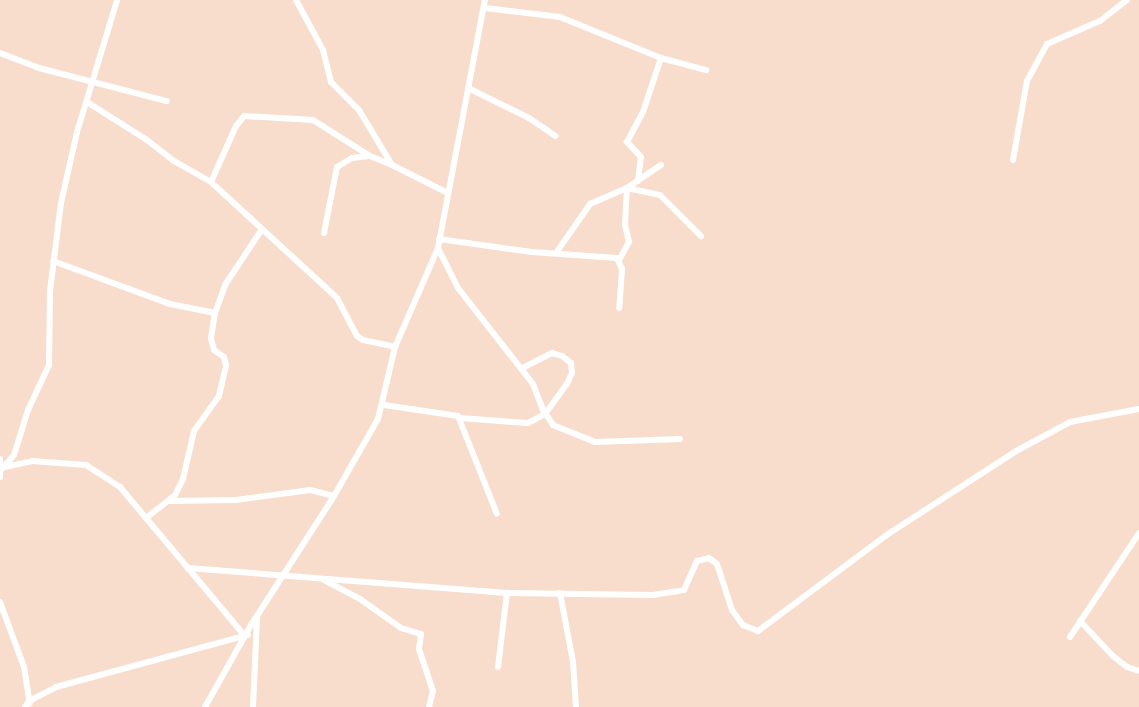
<!DOCTYPE html>
<html>
<head>
<meta charset="utf-8">
<style>
  body { margin:0 }
  #map { position:relative; width:1139px; height:707px; overflow:hidden; background:#f8ddcd; font-family:"Open Sans",sans-serif }
  div>[style] { position:absolute }
  .street>* { height:6px; margin:-3px; padding:0 3px; transform-origin:3px; border-radius:3px; background:#fff }
  span { translate:-50% -50%; white-space:nowrap; text-align:center; line-height:1.15; -webkit-text-stroke:4px #fdede3; paint-order:stroke }
</style>
</head>
<body>
<div id="map">
  <div class="street">
    <i style="left:296px;top:0;width:57px;rotate:61.6deg"></i>
    <i style="left:323px;top:50px;width:33px;rotate:76deg"></i>
    <i style="left:331px;top:82px;width:40px;rotate:45deg"></i>
    <i style="left:359px;top:110px;width:64px;rotate:59deg"></i>
    <i style="left:392px;top:165px;width:63px;rotate:26.6deg"></i>
    <i style="left:485px;top:8px;width:76px;rotate:6.8deg"></i>
    <i style="left:560px;top:17px;width:109px;rotate:22.1deg"></i>
    <i style="left:661px;top:58px;width:47px;rotate:14.9deg"></i>
    <i style="left:0;top:53px;width:42px;rotate:21deg"></i>
    <i style="left:39px;top:68px;width:132px;rotate:14.5deg"></i>
    <i style="left:468px;top:88px;width:68px;rotate:26.2deg"></i>
    <i style="left:529px;top:118px;width:32px;rotate:34deg"></i>
    <i style="left:87px;top:102px;width:71px;rotate:32.3deg"></i>
    <i style="left:147px;top:140px;width:34px;rotate:38deg"></i>
    <i style="left:174px;top:161px;width:43px;rotate:29.6deg"></i>
    <i style="left:211px;top:182px;width:171px;rotate:42.6deg"></i>
    <i style="left:337px;top:298px;width:43px;rotate:62.2deg"></i>
    <i style="left:357px;top:336px;width:7px;rotate:34deg"></i>
    <i style="left:363px;top:340px;width:33px;rotate:12deg"></i>
    <i style="left:1013px;top:160px;width:80px;rotate:-80deg"></i>
    <i style="left:1027px;top:81px;width:42px;rotate:-61.6deg"></i>
    <i style="left:1047px;top:44px;width:58px;rotate:-23.5deg"></i>
    <i style="left:1100px;top:21px;width:34px;rotate:-38deg"></i>
    <i style="left:638px;top:181px;width:24px;rotate:-83deg"></i>
    <i style="left:641px;top:157px;width:21px;rotate:-133deg"></i>
    <i style="left:627px;top:142px;width:34px;rotate:-62deg"></i>
    <i style="left:643px;top:112px;width:57px;rotate:-71.6deg"></i>
    <i style="left:211px;top:182px;width:61px;rotate:-65.9deg"></i>
    <i style="left:236px;top:126px;width:13px;rotate:-51deg"></i>
    <i style="left:244px;top:116px;width:69px;rotate:3.3deg"></i>
    <i style="left:313px;top:120px;width:67px;rotate:32.3deg"></i>
    <i style="left:370px;top:156px;width:24px;rotate:22deg"></i>
    <i style="left:324px;top:233px;width:67px;rotate:-78.9deg"></i>
    <i style="left:337px;top:167px;width:17px;rotate:-31deg"></i>
    <i style="left:352px;top:158px;width:17px;rotate:-7deg"></i>
    <i style="left:439px;top:239px;width:94px;rotate:8deg"></i>
    <i style="left:532px;top:252px;width:85px;rotate:4deg"></i>
    <i style="left:617px;top:258px;width:12px;rotate:66deg"></i>
    <i style="left:622px;top:269px;width:39px;rotate:94deg"></i>
    <i style="left:438px;top:248px;width:45px;rotate:63.4deg"></i>
    <i style="left:458px;top:288px;width:122px;rotate:52deg"></i>
    <i style="left:533px;top:384px;width:28px;rotate:69deg"></i>
    <i style="left:543px;top:410px;width:18px;rotate:56deg"></i>
    <i style="left:553px;top:425px;width:45px;rotate:22deg"></i>
    <i style="left:595px;top:442px;width:85px;rotate:-2deg"></i>
    <i style="left:556px;top:253px;width:60px;rotate:-55.2deg"></i>
    <i style="left:590px;top:204px;width:40px;rotate:-23.4deg"></i>
    <i style="left:627px;top:188px;width:41px;rotate:-34.1deg"></i>
    <i style="left:619px;top:260px;width:21px;rotate:-61deg"></i>
    <i style="left:629px;top:242px;width:17px;rotate:-103deg"></i>
    <i style="left:625px;top:225px;width:37px;rotate:-87deg"></i>
    <i style="left:627px;top:188px;width:34px;rotate:12deg"></i>
    <i style="left:660px;top:195px;width:58px;rotate:45deg"></i>
    <i style="left:53px;top:261px;width:125px;rotate:20.2deg"></i>
    <i style="left:170px;top:304px;width:46px;rotate:11.3deg"></i>
    <i style="left:384px;top:405px;width:75px;rotate:8.5deg"></i>
    <i style="left:458px;top:416px;width:105px;rotate:68.3deg"></i>
    <i style="left:460px;top:418px;width:68px;rotate:4.2deg"></i>
    <i style="left:528px;top:423px;width:19px;rotate:-28deg"></i>
    <i style="left:545px;top:414px;width:37px;rotate:-54deg"></i>
    <i style="left:567px;top:384px;width:12px;rotate:-66deg"></i>
    <i style="left:572px;top:373px;width:10px;rotate:-96deg"></i>
    <i style="left:571px;top:363px;width:11px;rotate:-142deg"></i>
    <i style="left:562px;top:356px;width:10px;rotate:-163deg"></i>
    <i style="left:552px;top:353px;width:34px;rotate:153deg"></i>
    <i style="left:0;top:459px;width:18px;rotate:90deg"></i>
    <i style="left:0;top:468px;width:33px;rotate:-12deg"></i>
    <i style="left:32px;top:461px;width:54px;rotate:4.2deg"></i>
    <i style="left:86px;top:465px;width:40px;rotate:32.9deg"></i>
    <i style="left:120px;top:487px;width:106px;rotate:50deg"></i>
    <i style="left:188px;top:568px;width:320px;rotate:4.5deg"></i>
    <i style="left:507px;top:593px;width:146px;rotate:0.8deg"></i>
    <i style="left:653px;top:595px;width:31px;rotate:-9deg"></i>
    <i style="left:684px;top:590px;width:32px;rotate:-66deg"></i>
    <i style="left:697px;top:561px;width:12px;rotate:-14deg"></i>
    <i style="left:709px;top:558px;width:10px;rotate:37deg"></i>
    <i style="left:717px;top:564px;width:48px;rotate:71.9deg"></i>
    <i style="left:732px;top:610px;width:19px;rotate:54deg"></i>
    <i style="left:743px;top:625px;width:16px;rotate:22deg"></i>
    <i style="left:758px;top:631px;width:162px;rotate:-36.7deg"></i>
    <i style="left:888px;top:534px;width:155px;rotate:-32.9deg"></i>
    <i style="left:1018px;top:450px;width:59px;rotate:-28.3deg"></i>
    <i style="left:1070px;top:422px;width:70px;rotate:-10.7deg"></i>
    <i style="left:3px;top:468px;width:17px;rotate:-50deg"></i>
    <i style="left:14px;top:455px;width:47px;rotate:-72.7deg"></i>
    <i style="left:28px;top:410px;width:50px;rotate:-65deg"></i>
    <i style="left:49px;top:365px;width:74px;rotate:-89.2deg"></i>
    <i style="left:50px;top:291px;width:89px;rotate:-82.9deg"></i>
    <i style="left:61px;top:203px;width:73px;rotate:-77.3deg"></i>
    <i style="left:77px;top:132px;width:138px;rotate:-73.1deg"></i>
    <i style="left:169px;top:501px;width:67px;rotate:-0.9deg"></i>
    <i style="left:236px;top:500px;width:75px;rotate:-7.7deg"></i>
    <i style="left:310px;top:490px;width:25px;rotate:14deg"></i>
    <i style="left:146px;top:518px;width:37px;rotate:-38deg"></i>
    <i style="left:175px;top:495px;width:18px;rotate:-63deg"></i>
    <i style="left:183px;top:479px;width:49px;rotate:-77.1deg"></i>
    <i style="left:194px;top:431px;width:43px;rotate:-54.5deg"></i>
    <i style="left:219px;top:396px;width:32px;rotate:-77deg"></i>
    <i style="left:226px;top:365px;width:8px;rotate:-104deg"></i>
    <i style="left:224px;top:357px;width:12px;rotate:-145deg"></i>
    <i style="left:214px;top:350px;width:12px;rotate:-104deg"></i>
    <i style="left:211px;top:338px;width:25px;rotate:-81deg"></i>
    <i style="left:215px;top:313px;width:30px;rotate:-70deg"></i>
    <i style="left:225px;top:285px;width:67px;rotate:-56.5deg"></i>
    <i style="left:188px;top:568px;width:87px;rotate:50.1deg"></i>
    <i style="left:324px;top:580px;width:41px;rotate:27.8deg"></i>
    <i style="left:360px;top:599px;width:50px;rotate:35.3deg"></i>
    <i style="left:401px;top:628px;width:21px;rotate:17deg"></i>
    <i style="left:421px;top:634px;width:15px;rotate:98deg"></i>
    <i style="left:419px;top:649px;width:44px;rotate:71.6deg"></i>
    <i style="left:433px;top:691px;width:16px;rotate:104deg"></i>
    <i style="left:560px;top:593px;width:70px;rotate:79.3deg"></i>
    <i style="left:573px;top:662px;width:45px;rotate:86.2deg"></i>
    <i style="left:0;top:602px;width:69px;rotate:69.7deg"></i>
    <i style="left:24px;top:667px;width:37px;rotate:81deg"></i>
    <i style="left:1080px;top:621px;width:48px;rotate:46.7deg"></i>
    <i style="left:1113px;top:656px;width:18px;rotate:38deg"></i>
    <i style="left:1127px;top:667px;width:13px;rotate:18deg"></i>
    <i style="left:1070px;top:637px;width:125px;rotate:-56.4deg"></i>
    <i style="left:498px;top:667px;width:75px;rotate:-83.1deg"></i>
    <i style="left:25px;top:707px;width:7px;rotate:-56deg"></i>
    <i style="left:29px;top:701px;width:30px;rotate:-27deg"></i>
    <i style="left:56px;top:687px;width:199px;rotate:-15.2deg"></i>
    <i style="left:205px;top:707px;width:94px;rotate:-60.7deg"></i>
    <i style="left:251px;top:625px;width:153px;rotate:-57.2deg"></i>
    <i style="left:334px;top:496px;width:89px;rotate:-60.3deg"></i>
    <i style="left:378px;top:419px;width:74px;rotate:-76.7deg"></i>
    <i style="left:395px;top:347px;width:108px;rotate:-66.5deg"></i>
    <i style="left:438px;top:248px;width:252px;rotate:-79.3deg"></i>
    <i style="left:253px;top:707px;width:88px;rotate:-87.4deg"></i>
  </div>
</div>
</body>
</html>
